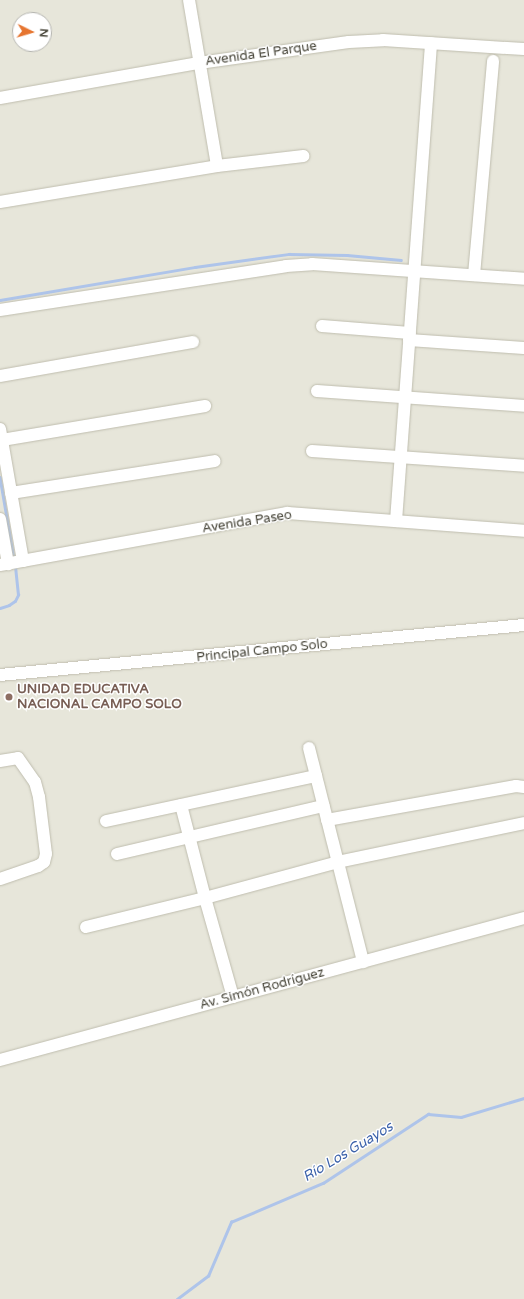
<!DOCTYPE html>
<html>
<head>
<meta charset="utf-8">
<style>
  body { margin:0 }
  #map { position:relative; width:524px; height:1299px; overflow:hidden; background:#f4f3eb; font-family:"Varela Round",sans-serif }
  div>[style] { position:absolute }
  .residential>* { inset:0; background:#e7e6da }
  .stream>* { height:2.5px; margin:-1.25px; padding:0 1.25px; transform-origin:1.25px; border-radius:1.25px; background:#aec4ea }
  .roads { filter:drop-shadow(0 0 1px #bfbdae) drop-shadow(0 0 1px #bfbdae) }
  .minor>* { height:12px; margin:-6px; padding:0 6px; transform-origin:6px; border-radius:6px; background:#fff }
  .dots>* { width:11px; height:11px; translate:-50% -50%; box-sizing:border-box; border:2px solid #fff; border-radius:50% }
  span { translate:-50% -50%; white-space:nowrap; text-align:center; line-height:1.15; -webkit-text-stroke:3px #fff; paint-order:stroke }
  .street-label { font-size:13px; color:#474539 }
  .education-label { font-size:13px; color:#785e54; font-weight:700 }
  .left { translate:0 -50%; text-align:left }
  .water-label { font-size:14px; color:#3c62aa; font-style:italic }
  .north { position:absolute; left:12px; top:12px; width:40px; height:40px; box-sizing:border-box; background:#fff; border:1px solid #b5b5b0; border-radius:50%; rotate:95deg; font-size:11px; font-weight:700; line-height:16px; text-align:center; color:#474539 }
  .north::after { content:''; display:block; margin:auto; width:14px; height:18px; background:#e67530; clip-path:polygon(50% 0,100% 100%,50% 72%,0 100%) }
</style>
</head>
<body>
<div id="map">
  <div class="residential">
    <i style="clip-path:polygon(evenodd,0 0,524px 0,524px 1299px,0 1299px,0 0,20px 20px,44px 20px,44px 44px,20px 44px,20px 20px)"></i>
  </div>
  <div class="stream">
    <i style="left:0;top:300px;width:198px;rotate:-9.6deg"></i>
    <i style="left:195px;top:267px;width:95px;rotate:-7.9deg"></i>
    <i style="left:289px;top:254px;width:58px;rotate:1deg"></i>
    <i style="left:347px;top:255px;width:54px;rotate:5.3deg"></i>
    <i style="left:0;top:477px;width:83px;rotate:80.3deg"></i>
    <i style="left:0;top:608px;width:9px;rotate:-18deg"></i>
    <i style="left:9px;top:605px;width:7px;rotate:-34deg"></i>
    <i style="left:15px;top:601px;width:7px;rotate:-63deg"></i>
    <i style="left:18px;top:595px;width:30px;rotate:-96deg"></i>
    <i style="left:177px;top:1299px;width:39px;rotate:-37deg"></i>
    <i style="left:208px;top:1276px;width:59px;rotate:-66.9deg"></i>
    <i style="left:231px;top:1222px;width:100px;rotate:-23deg"></i>
    <i style="left:323px;top:1183px;width:126px;rotate:-33.3deg"></i>
    <i style="left:428px;top:1114px;width:33px;rotate:5deg"></i>
    <i style="left:461px;top:1117px;width:66px;rotate:-16.8deg"></i>
  </div>
  <div class="roads">
    <div class="minor">
      <i style="left:189px;top:0;width:168px;rotate:80.4deg"></i>
      <i style="left:0;top:98px;width:202px;rotate:-10deg"></i>
      <i style="left:199px;top:63px;width:151px;rotate:-8deg"></i>
      <i style="left:349px;top:42px;width:34px;rotate:-3deg"></i>
      <i style="left:383px;top:40px;width:141px;rotate:3.7deg"></i>
      <i style="left:0;top:202px;width:220px;rotate:-9.4deg"></i>
      <i style="left:217px;top:166px;width:87px;rotate:-6.6deg"></i>
      <i style="left:474px;top:275px;width:215px;rotate:-84.9deg"></i>
      <i style="left:0;top:310px;width:289px;rotate:-8.7deg"></i>
      <i style="left:286px;top:266px;width:26px;rotate:-4deg"></i>
      <i style="left:312px;top:264px;width:213px;rotate:4deg"></i>
      <i style="left:322px;top:326px;width:88px;rotate:4.5deg"></i>
      <i style="left:409px;top:340px;width:115px;rotate:4deg"></i>
      <i style="left:0;top:376px;width:196px;rotate:-10deg"></i>
      <i style="left:317px;top:391px;width:208px;rotate:4.1deg"></i>
      <i style="left:0;top:429px;width:134px;rotate:80.1deg"></i>
      <i style="left:2px;top:440px;width:206px;rotate:-9.5deg"></i>
      <i style="left:312px;top:451px;width:213px;rotate:4deg"></i>
      <i style="left:11px;top:493px;width:206px;rotate:-8.9deg"></i>
      <i style="left:0;top:519px;width:46px;rotate:79.9deg"></i>
      <i style="left:396px;top:521px;width:479px;rotate:-85.8deg"></i>
      <i style="left:0;top:565px;width:292px;rotate:-10.3deg"></i>
      <i style="left:287px;top:513px;width:238px;rotate:4.3deg"></i>
      <i style="left:0;top:675px;width:526px;rotate:-5.45deg"></i>
      <i style="left:309px;top:748px;width:221px;rotate:75.8deg"></i>
      <i style="left:0;top:761px;width:18px;rotate:-9deg"></i>
      <i style="left:18px;top:758px;width:29px;rotate:55deg"></i>
      <i style="left:35px;top:782px;width:16px;rotate:75deg"></i>
      <i style="left:39px;top:797px;width:57px;rotate:83deg"></i>
      <i style="left:46px;top:854px;width:8px;rotate:104deg"></i>
      <i style="left:44px;top:862px;width:7px;rotate:146deg"></i>
      <i style="left:38px;top:866px;width:40px;rotate:161.1deg"></i>
      <i style="left:181px;top:805px;width:96px;rotate:75.5deg"></i>
      <i style="left:205px;top:898px;width:103px;rotate:74.2deg"></i>
      <i style="left:327px;top:820px;width:192px;rotate:-10.2deg"></i>
      <i style="left:516px;top:786px;width:8px;rotate:7deg"></i>
      <i style="left:106px;top:821px;width:215px;rotate:-12.1deg"></i>
      <i style="left:117px;top:854px;width:212px;rotate:-13.1deg"></i>
      <i style="left:86px;top:927px;width:122px;rotate:-13.7deg"></i>
      <i style="left:205px;top:898px;width:138px;rotate:-15.1deg"></i>
      <i style="left:338px;top:862px;width:190px;rotate:-11.8deg"></i>
      <i style="left:0;top:1060px;width:543px;rotate:-15.16deg"></i>
    </div>
  </div>
  <div class="dots">
    <i style="left:9px;top:697px;background:#8d6e63"></i>
  </div>
  <div class="street-label">
    <span style="left:261px;top:54px;rotate:-8deg">Avenida El Parque</span>
    <span style="left:247px;top:522px;rotate:-9deg">Avenida Paseo</span>
    <span style="left:262px;top:651px;rotate:-6deg">Principal Campo Solo</span>
    <span style="left:262px;top:989px;rotate:-15deg">Av. Simón Rodríguez</span>
  </div>
  <div class="education-label">
    <span class="left" style="left:17px;top:697px">UNIDAD EDUCATIVA<br>NACIONAL CAMPO SOLO</span>
  </div>
  <div class="water-label">
    <span style="left:348px;top:1152px;rotate:-31deg">Río Los Guayos</span>
  </div>
  <div class="north">N</div>
</div>
</body>
</html>
